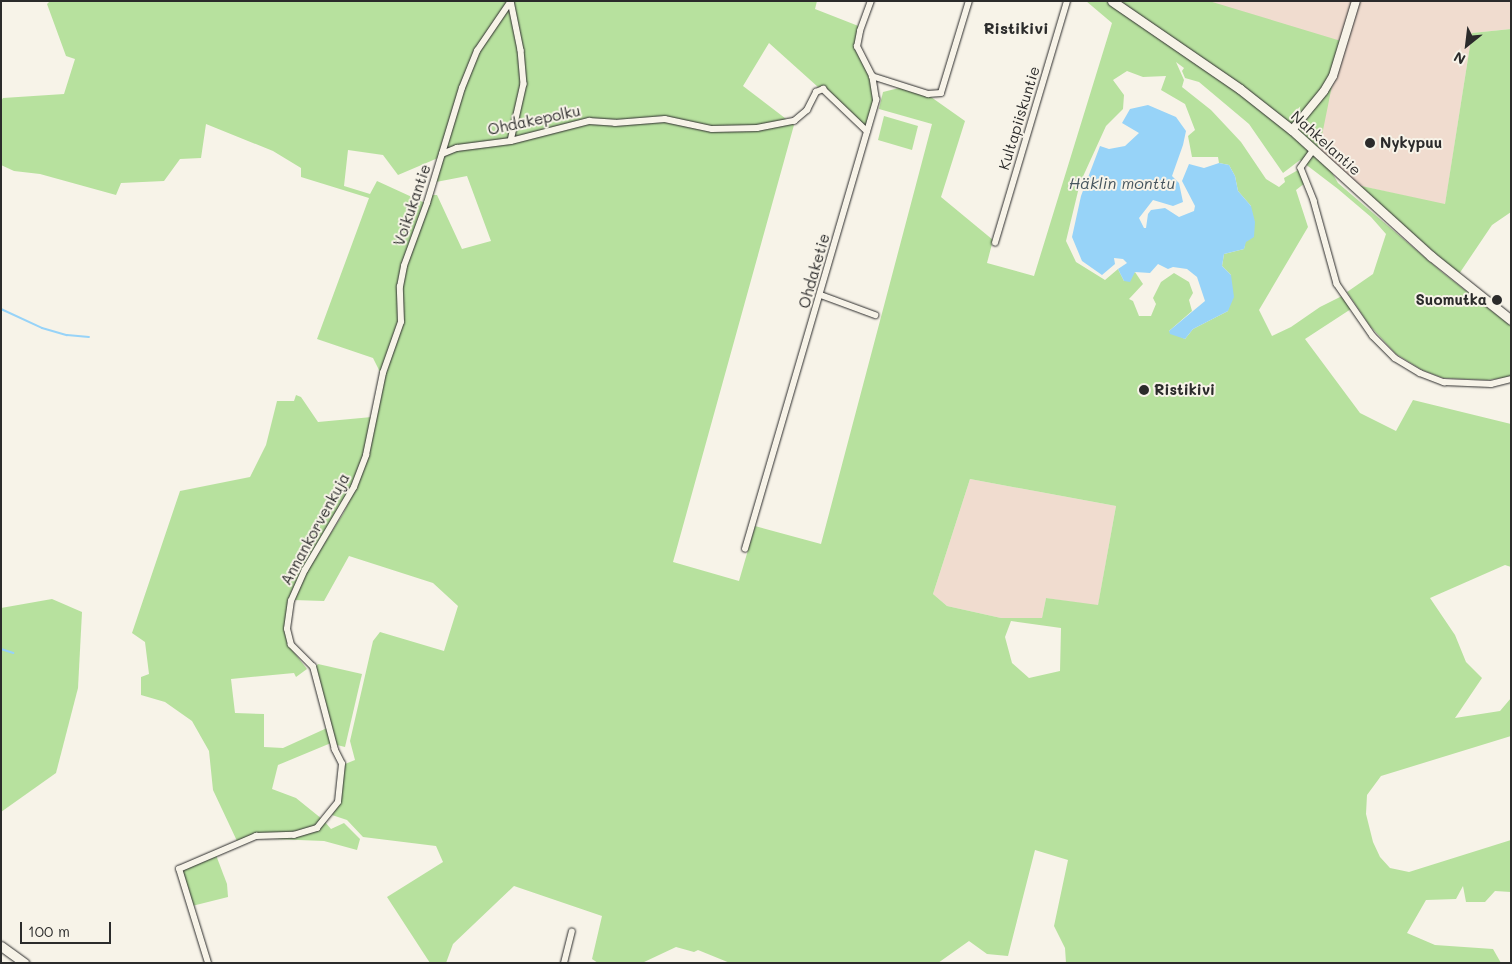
<!DOCTYPE html>
<html>
<head>
<meta charset="utf-8">
<style>
  body { margin:0 }
  #map { position:relative; width:1512px; height:964px; overflow:hidden; background:#f7f3e8; font-family:Mali,sans-serif }
  div>[style] { position:absolute }
  .built>* { inset:0; background:#f0dccf }
  .green>* { inset:0; background:#b7e19e }
  .water>* { inset:0; background:#97d3f8 }
  .stream>* { height:2px; margin:-1px; padding:0 1px; transform-origin:1px; border-radius:1px; background:#97d3f8 }
  .roads { filter:drop-shadow(0 0 1px #2b2b2b) drop-shadow(0 0 1px #2b2b2b) }
  .minor>* { height:5.5px; margin:-2.75px; padding:0 2.75px; transform-origin:2.75px; border-radius:2.75px; background:#f7f3e8 }
  .tertiary>* { height:8px; margin:-4px; padding:0 4px; transform-origin:4px; border-radius:4px; background:#f7f3e8 }
  .secondary>* { height:9px; margin:-4.5px; padding:0 4.5px; transform-origin:4.5px; border-radius:4.5px; background:#f7f3e8 }
  .dots>* { width:14px; height:14px; translate:-50% -50%; box-sizing:border-box; border:2px solid #f7f3e8; border-radius:50% }
  span { translate:-50% -50%; white-space:nowrap; text-align:center; line-height:1.15; -webkit-text-stroke:4px #f7f3e8; paint-order:stroke }
  .street-label { font-size:15px; color:#2b2b2b }
  .poi-label { font-size:15px; color:#2b2b2b; font-weight:700 }
  .left { translate:0 -50%; text-align:left }
  .right { translate:-100% -50%; text-align:right }
  .neighbourhood-label { font-size:16px; color:#2b2b2b; font-weight:700 }
  .water-label { font-size:16px; color:#46555e; font-style:italic }
  .frame { position:absolute; inset:0; border:2px solid #2b2b2b; pointer-events:none }
  .north { position:absolute; left:1442px; top:20px; width:50px; height:50px; -webkit-text-stroke:4px #f7f3e8; paint-order:stroke; rotate:209deg; font-size:14px; font-weight:700; line-height:20px; text-align:center; color:#2b2b2b }
  .north::after { content:''; display:block; margin:auto; width:18px; height:22px; background:#2b2b2b; clip-path:polygon(50% 0,100% 100%,50% 72%,0 100%) }
  .scale { position:absolute; left:20px; top:922px; width:91px; height:22px; box-sizing:border-box; border:2px solid #2b2b2b; border-top:0; padding-left:6px; font-size:15px; line-height:18px; white-space:nowrap; color:#2b2b2b; -webkit-text-stroke:4px #f7f3e8; paint-order:stroke }
</style>
</head>
<body>
<div id="map">
  <div class="built">
    <i style="clip-path:polygon(1209px 1px,1511px 1px,1511px 29px,1472px 33px,1445px 205px,1357px 185px,1319px 150px,1215px 5px)"></i>
    <i style="clip-path:polygon(970px 479px,1116px 506px,1098px 606px,1046px 598px,1042px 618px,1001px 618px,947px 606px,933px 594px)"></i>
  </div>
  <div class="green">
    <i style="clip-path:polygon(50px 1px,508px 1px,475px 50px,438px 158px,398px 175px,383px 155px,348px 150px,344px 186px,370px 194px,377px 181px,425px 203px,402px 266px,399px 322px,381px 374px,373px 358px,317px 339px,369px 198px,301px 177px,301px 168px,273px 151px,206px 124px,201px 158px,180px 159px,164px 181px,121px 183px,116px 195px,40px 174px,14px 171px,1px 165px,1px 101px,3px 98px,64px 94px,75px 59px,66px 56px,47px 4px)"></i>
    <i style="clip-path:polygon(evenodd,513px 1px,817px 1px,815px 9px,861px 27px,857px 47px,872px 76px,876px 100px,867px 131px,769px 43px,743px 86px,794px 125px,673px 562px,739px 581px,755px 526px,821px 544px,932px 124px,879px 109px,883px 92px,899px 88px,931px 97px,965px 121px,941px 197px,993px 240px,987px 263px,1034px 276px,1112px 23px,1086px 1px,1209px 1px,1341px 41px,1319px 150px,1338px 183px,1443px 273px,1511px 326px,1511px 377px,1487px 380px,1443px 378px,1422px 370px,1396px 354px,1370px 326px,1347px 292px,1373px 274px,1386px 234px,1371px 217px,1338px 189px,1300px 160px,1283px 173px,1249px 124px,1199px 82px,1185px 78px,1182px 71px,1184px 68px,1176px 62px,1184px 80px,1182px 87px,1211px 110px,1241px 142px,1266px 179px,1279px 187px,1285px 182px,1284px 178px,1298px 170px,1305px 183px,1296px 190px,1308px 227px,1259px 310px,1272px 336px,1291px 327px,1320px 307px,1342px 296px,1351px 309px,1305px 339px,1360px 413px,1396px 431px,1413px 400px,1511px 424px,1511px 567px,1505px 565px,1430px 598px,1455px 635px,1466px 662px,1482px 678px,1455px 718px,1500px 711px,1511px 698px,1511px 736px,1381px 776px,1367px 795px,1366px 814px,1373px 842px,1380px 857px,1390px 868px,1409px 872px,1511px 840px,1511px 892px,1495px 891px,1485px 902px,1466px 902px,1463px 886px,1456px 899px,1426px 900px,1407px 933px,1435px 945px,1493px 949px,1501px 963px,1066px 963px,1065px 948px,1054px 926px,1068px 860px,1035px 850px,1008px 956px,987px 954px,969px 941px,938px 963px,730px 963px,698px 950px,694px 952px,676px 947px,642px 963px,598px 963px,592px 959px,602px 916px,514px 886px,453px 944px,446px 963px,430px 963px,387px 897px,443px 862px,436px 846px,363px 837px,347px 820px,332px 815px,340px 803px,345px 764px,355px 760px,350px 741px,373px 641px,380px 632px,444px 651px,458px 606px,433px 583px,349px 556px,324px 601px,293px 600px,307px 571px,343px 514px,356px 488px,385px 376px,403px 323px,402px 287px,406px 267px,432px 195px,437px 195px,462px 249px,491px 241px,467px 176px,436px 182px,464px 89px,479px 52px,513px 1px,1127px 71px,1143px 77px,1166px 76px,1161px 90px,1185px 104px,1195px 130px,1188px 136px,1192px 157px,1218px 157px,1219px 163px,1229px 165px,1235px 176px,1238px 191px,1251px 206px,1244px 249px,1224px 254px,1222px 266px,1231px 275px,1228px 311px,1193px 329px,1185px 339px,1169px 331px,1192px 311px,1189px 300px,1193px 293px,1189px 282px,1174px 273px,1161px 282px,1153px 298px,1156px 304px,1151px 316px,1139px 316px,1133px 301px,1129px 299px,1143px 284px,1135px 272px,1124px 281px,1118px 269px,1105px 280px,1076px 262px,1066px 241px,1080px 183px,1106px 126px,1123px 109px,1124px 95px,1113px 80px,1127px 71px,513px 1px,970px 479px,1116px 506px,1098px 605px,1046px 598px,1042px 618px,1001px 618px,947px 606px,933px 594px,970px 479px,513px 1px,1011px 621px,1061px 628px,1060px 671px,1029px 678px,1012px 663px,1005px 637px,1011px 621px)"></i>
    <i style="clip-path:polygon(1511px 29px,1511px 212px,1492px 225px,1459px 274px,1357px 185px,1445px 204px,1472px 33px)"></i>
    <i style="clip-path:polygon(884px 116px,918px 126px,912px 150px,878px 140px)"></i>
    <i style="clip-path:polygon(296px 395px,301px 397px,318px 422px,372px 417px,365px 455px,352px 486px,289px 601px,284px 629px,289px 646px,307px 669px,296px 677px,294px 673px,231px 679px,235px 713px,264px 714px,264px 747px,283px 748px,327px 728px,331px 743px,278px 765px,272px 789px,296px 798px,322px 819px,316px 826px,294px 832px,255px 834px,237px 841px,213px 790px,209px 751px,192px 721px,165px 702px,141px 695px,141px 677px,149px 674px,145px 642px,132px 633px,180px 491px,250px 477px,266px 445px,277px 401px,294px 401px)"></i>
    <i style="clip-path:polygon(52px 599px,82px 612px,78px 688px,56px 773px,1px 812px,1px 608px)"></i>
    <i style="clip-path:polygon(318px 664px,362px 674px,345px 747px,337px 745px,315px 668px)"></i>
    <i style="clip-path:polygon(325px 822px,331px 829px,344px 823px,360px 839px,357px 850px,324px 841px,273px 839px,294px 836px)"></i>
    <i style="clip-path:polygon(216px 855px,227px 884px,228px 897px,192px 906px,182px 869px)"></i>
  </div>
  <div class="water">
    <i style="clip-path:polygon(1148px 105px,1176px 117px,1186px 131px,1183px 145px,1172px 176px,1179px 183px,1183px 202px,1173px 206px,1153px 200px,1139px 218px,1144px 228px,1146px 228px,1148px 214px,1151px 210px,1165px 208px,1179px 217px,1194px 211px,1195px 206px,1182px 181px,1189px 164px,1204px 168px,1219px 163px,1229px 165px,1235px 176px,1238px 191px,1251px 206px,1255px 222px,1254px 237px,1246px 242px,1244px 249px,1224px 254px,1222px 266px,1231px 275px,1234px 297px,1228px 311px,1193px 329px,1185px 339px,1170px 334px,1169px 331px,1205px 301px,1197px 277px,1187px 269px,1173px 267px,1168px 269px,1158px 264px,1150px 273px,1135px 272px,1130px 282px,1124px 281px,1118px 269px,1127px 263px,1123px 259px,1114px 258px,1115px 264px,1102px 275px,1082px 261px,1072px 237px,1081px 196px,1100px 146px,1109px 149px,1125px 146px,1139px 133px,1122px 123px,1130px 109px)"></i>
  </div>
  <div class="stream">
    <i style="left:1px;top:309px;width:45px;rotate:24.9deg"></i>
    <i style="left:42px;top:328px;width:26px;rotate:16deg"></i>
    <i style="left:67px;top:335px;width:22px;rotate:5deg"></i>
    <i style="left:1px;top:649px;width:13px;rotate:18deg"></i>
  </div>
  <div class="roads">
    <div class="minor">
      <i style="left:511px;top:1px;width:50px;rotate:78.5deg"></i>
      <i style="left:521px;top:50px;width:34px;rotate:85deg"></i>
      <i style="left:524px;top:84px;width:58px;rotate:102.8deg"></i>
      <i style="left:872px;top:76px;width:59px;rotate:17.8deg"></i>
      <i style="left:928px;top:94px;width:13px;rotate:-4deg"></i>
      <i style="left:941px;top:93px;width:96px;rotate:-73.1deg"></i>
      <i style="left:1314px;top:150px;width:22px;rotate:126deg"></i>
      <i style="left:1301px;top:168px;width:35px;rotate:68deg"></i>
      <i style="left:1314px;top:201px;width:86px;rotate:74.5deg"></i>
      <i style="left:1337px;top:284px;width:63px;rotate:55.3deg"></i>
      <i style="left:1373px;top:336px;width:31px;rotate:45deg"></i>
      <i style="left:1395px;top:358px;width:29px;rotate:31deg"></i>
      <i style="left:1420px;top:373px;width:26px;rotate:21deg"></i>
      <i style="left:1444px;top:382px;width:47px;rotate:2.4deg"></i>
      <i style="left:1491px;top:384px;width:21px;rotate:-14deg"></i>
      <i style="left:442px;top:154px;width:16px;rotate:-22deg"></i>
      <i style="left:457px;top:148px;width:54px;rotate:-7.4deg"></i>
      <i style="left:511px;top:141px;width:81px;rotate:-14.4deg"></i>
      <i style="left:589px;top:121px;width:26px;rotate:4deg"></i>
      <i style="left:615px;top:123px;width:50px;rotate:-4.6deg"></i>
      <i style="left:665px;top:119px;width:48px;rotate:12deg"></i>
      <i style="left:712px;top:129px;width:45px;rotate:-1.3deg"></i>
      <i style="left:757px;top:128px;width:38px;rotate:-11deg"></i>
      <i style="left:794px;top:121px;width:17px;rotate:-40deg"></i>
      <i style="left:807px;top:110px;width:20px;rotate:-63deg"></i>
      <i style="left:816px;top:92px;width:8px;rotate:-23deg"></i>
      <i style="left:823px;top:89px;width:61px;rotate:43.7deg"></i>
      <i style="left:995px;top:243px;width:252px;rotate:-73.4deg"></i>
      <i style="left:821px;top:295px;width:58px;rotate:20.3deg"></i>
      <i style="left:745px;top:549px;width:468px;rotate:-73.7deg"></i>
      <i style="left:876px;top:100px;width:24px;rotate:-99deg"></i>
      <i style="left:872px;top:76px;width:33px;rotate:-117deg"></i>
      <i style="left:857px;top:47px;width:16px;rotate:-79deg"></i>
      <i style="left:860px;top:31px;width:32px;rotate:-70deg"></i>
      <i style="left:208px;top:963px;width:98px;rotate:-107.1deg"></i>
      <i style="left:179px;top:869px;width:84px;rotate:-23.2deg"></i>
      <i style="left:256px;top:836px;width:38px;rotate:-2deg"></i>
      <i style="left:294px;top:835px;width:24px;rotate:-17deg"></i>
      <i style="left:317px;top:828px;width:33px;rotate:-51deg"></i>
      <i style="left:338px;top:802px;width:38px;rotate:-84deg"></i>
      <i style="left:342px;top:764px;width:16px;rotate:-117deg"></i>
      <i style="left:335px;top:750px;width:86px;rotate:-104.8deg"></i>
      <i style="left:313px;top:667px;width:31px;rotate:-135deg"></i>
      <i style="left:291px;top:645px;width:16px;rotate:-104deg"></i>
      <i style="left:287px;top:629px;width:28px;rotate:-82deg"></i>
      <i style="left:291px;top:601px;width:34px;rotate:-66deg"></i>
      <i style="left:305px;top:570px;width:96px;rotate:-59.4deg"></i>
      <i style="left:354px;top:487px;width:34px;rotate:-69deg"></i>
      <i style="left:366px;top:455px;width:84px;rotate:-78.3deg"></i>
      <i style="left:383px;top:373px;width:54px;rotate:-70.6deg"></i>
      <i style="left:401px;top:322px;width:35px;rotate:-92deg"></i>
      <i style="left:400px;top:287px;width:21px;rotate:-79deg"></i>
      <i style="left:404px;top:266px;width:67px;rotate:-69.9deg"></i>
      <i style="left:427px;top:203px;width:120px;rotate:-73.1deg"></i>
      <i style="left:462px;top:88px;width:40px;rotate:-68deg"></i>
      <i style="left:477px;top:51px;width:60px;rotate:-55.8deg"></i>
      <i style="left:564px;top:963px;width:32px;rotate:-76deg"></i>
    </div>
    <div class="tertiary">
      <i style="left:1292px;top:130px;width:50px;rotate:-50.6deg"></i>
      <i style="left:1324px;top:91px;width:17px;rotate:-59deg"></i>
      <i style="left:1333px;top:76px;width:78px;rotate:-73deg"></i>
    </div>
    <div class="secondary">
      <i style="left:1112px;top:1px;width:155px;rotate:34.5deg"></i>
      <i style="left:1240px;top:89px;width:66px;rotate:38.3deg"></i>
      <i style="left:1292px;top:130px;width:188px;rotate:42.2deg"></i>
      <i style="left:1431px;top:256px;width:102px;rotate:38.7deg"></i>
      <i style="left:1px;top:946px;width:29px;rotate:36deg"></i>
    </div>
  </div>
  <div class="dots">
    <i style="left:1370px;top:143px;background:#2b2b2b"></i>
    <i style="left:1497px;top:300px;background:#2b2b2b"></i>
    <i style="left:1144px;top:390px;background:#2b2b2b"></i>
  </div>
  <div class="street-label">
    <span style="left:1019px;top:118px;rotate:-73deg">Kultapiiskuntie</span>
    <span style="left:534px;top:120px;rotate:-12deg">Ohdakepolku</span>
    <span style="left:1326px;top:143px;rotate:42deg">Nahkelantie</span>
    <span style="left:412px;top:205px;rotate:-71deg">Voikukantie</span>
    <span style="left:814px;top:271px;rotate:-74deg">Ohdaketie</span>
    <span style="left:315px;top:529px;rotate:-61deg">Annankorvenkuja</span>
  </div>
  <div class="poi-label">
    <span class="left" style="left:1380px;top:143px">Nykypuu</span>
    <span class="right" style="left:1487px;top:300px">Suomutka</span>
    <span class="left" style="left:1154px;top:390px">Ristikivi</span>
  </div>
  <div class="neighbourhood-label">
    <span style="left:1016px;top:28px">Ristikivi</span>
  </div>
  <div class="water-label">
    <span style="left:1122px;top:183px">Häklin monttu</span>
  </div>
  <div class="frame"></div>
  <div class="north">N</div>
  <div class="scale">100 m</div>
</div>
</body>
</html>
